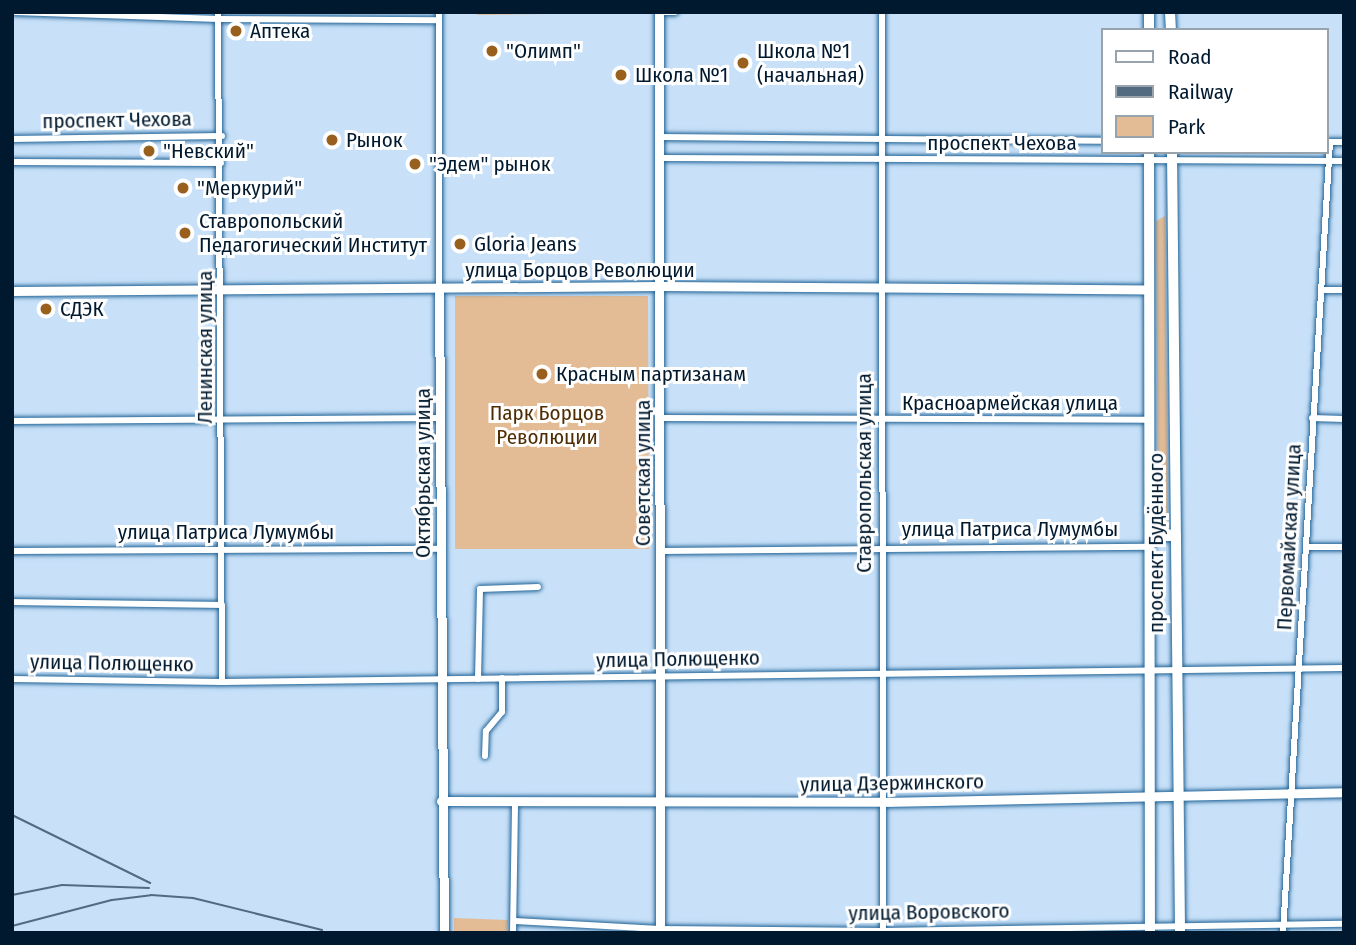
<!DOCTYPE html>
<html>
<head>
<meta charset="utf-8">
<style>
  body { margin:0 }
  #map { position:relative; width:1356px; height:945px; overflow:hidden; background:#c8e1f9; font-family:"Fira Sans Condensed",sans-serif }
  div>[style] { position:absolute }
  .green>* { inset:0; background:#e3bc96 }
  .roads { filter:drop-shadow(0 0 2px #206396) drop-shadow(0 0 2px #206396) }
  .street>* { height:6px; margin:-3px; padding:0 3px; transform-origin:3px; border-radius:3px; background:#fff }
  .secondary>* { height:9px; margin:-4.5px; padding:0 4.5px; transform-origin:4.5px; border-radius:4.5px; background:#fff }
  .primary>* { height:10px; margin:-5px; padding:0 5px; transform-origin:5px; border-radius:5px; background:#fff }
  .rail>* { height:2px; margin:-1px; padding:0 1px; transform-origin:1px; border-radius:1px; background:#526b81 }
  .dots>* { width:19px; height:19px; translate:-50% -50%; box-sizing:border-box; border:4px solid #fff; border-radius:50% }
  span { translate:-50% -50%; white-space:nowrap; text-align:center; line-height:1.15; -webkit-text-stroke:6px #fff; paint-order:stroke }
  .poi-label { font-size:21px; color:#00192e }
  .left { translate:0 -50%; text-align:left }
  .street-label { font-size:21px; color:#00192e }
  .park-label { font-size:21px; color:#4f2d02 }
  .frame { position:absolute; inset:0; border:14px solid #00192e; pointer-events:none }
  .legend { position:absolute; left:1101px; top:28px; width:228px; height:126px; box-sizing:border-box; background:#fff; border:2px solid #99a3ab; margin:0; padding:9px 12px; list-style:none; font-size:21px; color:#00192e }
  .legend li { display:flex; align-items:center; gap:14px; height:35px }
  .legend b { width:35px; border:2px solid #99a3ab }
</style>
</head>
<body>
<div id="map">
  <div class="green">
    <i style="clip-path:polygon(477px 12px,624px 12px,624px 13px,477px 15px)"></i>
    <i style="clip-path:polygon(1165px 216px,1168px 519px,1167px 526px,1158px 529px,1156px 221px)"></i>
    <i style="clip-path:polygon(455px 296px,648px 296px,649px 549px,455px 549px)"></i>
    <i style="clip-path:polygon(454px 918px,508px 920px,507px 933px,454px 933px)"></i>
  </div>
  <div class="roads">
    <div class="street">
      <i style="left:15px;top:12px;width:203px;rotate:2deg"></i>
      <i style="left:218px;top:19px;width:221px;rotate:0.3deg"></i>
      <i style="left:218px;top:12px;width:670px;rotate:89.66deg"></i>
      <i style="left:439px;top:12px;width:277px;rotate:90deg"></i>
      <i style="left:659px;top:12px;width:16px"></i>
      <i style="left:882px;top:12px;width:921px;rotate:89.94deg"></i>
      <i style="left:659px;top:137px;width:443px;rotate:0.5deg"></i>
      <i style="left:12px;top:139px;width:210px;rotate:-0.8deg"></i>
      <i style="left:1328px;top:142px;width:16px"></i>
      <i style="left:660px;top:158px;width:684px;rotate:0.25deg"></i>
      <i style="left:12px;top:162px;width:209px;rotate:0.3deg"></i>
      <i style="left:1321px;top:290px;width:23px"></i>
      <i style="left:660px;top:418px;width:489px;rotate:0.2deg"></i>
      <i style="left:1312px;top:418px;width:32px;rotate:2deg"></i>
      <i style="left:12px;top:421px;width:429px;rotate:-0.4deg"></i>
      <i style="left:1306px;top:547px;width:38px"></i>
      <i style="left:12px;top:551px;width:429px;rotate:-0.3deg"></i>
      <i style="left:661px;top:551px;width:489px;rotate:-0.5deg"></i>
      <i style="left:12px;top:602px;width:210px;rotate:0.8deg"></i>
      <i style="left:12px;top:679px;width:210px;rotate:0.8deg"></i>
      <i style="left:222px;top:682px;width:1122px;rotate:-0.71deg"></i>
      <i style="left:478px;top:679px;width:90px;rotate:-88.7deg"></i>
      <i style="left:480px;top:589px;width:58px;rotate:-2deg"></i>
      <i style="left:485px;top:756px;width:25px;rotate:-88deg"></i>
      <i style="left:486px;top:731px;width:25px;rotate:-50deg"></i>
      <i style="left:502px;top:712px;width:34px;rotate:-90deg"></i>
      <i style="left:515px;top:921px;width:145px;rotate:3.2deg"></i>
      <i style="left:660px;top:929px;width:223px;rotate:0.5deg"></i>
      <i style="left:883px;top:931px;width:461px;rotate:-0.9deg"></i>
      <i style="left:513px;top:933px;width:131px;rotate:-89.1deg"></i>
      <i style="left:1283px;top:933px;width:792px;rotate:-86.6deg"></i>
    </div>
    <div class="secondary">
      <i style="left:659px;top:12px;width:921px;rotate:89.94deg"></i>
      <i style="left:439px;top:289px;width:644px;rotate:89.56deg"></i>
      <i style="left:12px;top:291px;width:648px;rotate:-0.44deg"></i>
      <i style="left:660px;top:286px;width:488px;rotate:0.4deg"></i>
      <i style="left:441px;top:801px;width:441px;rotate:0.1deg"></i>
      <i style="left:882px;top:802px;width:462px;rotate:-1.2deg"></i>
    </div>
    <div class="primary">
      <i style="left:1149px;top:12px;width:18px;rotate:90deg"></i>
      <i style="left:1170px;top:12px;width:18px;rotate:87deg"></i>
      <i style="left:1149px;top:152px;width:781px;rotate:89.93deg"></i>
      <i style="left:1172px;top:152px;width:781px;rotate:89.41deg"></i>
      <i style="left:1150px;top:536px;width:26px"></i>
    </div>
  </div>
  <div class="rail">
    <i style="left:12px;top:815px;width:154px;rotate:26.2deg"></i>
    <i style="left:12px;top:895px;width:51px;rotate:-11.3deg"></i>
    <i style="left:62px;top:885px;width:87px;rotate:2deg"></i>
    <i style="left:12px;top:926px;width:103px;rotate:-14.6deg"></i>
    <i style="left:112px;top:900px;width:39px;rotate:-7deg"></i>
    <i style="left:151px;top:895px;width:42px;rotate:4.1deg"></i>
    <i style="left:193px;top:898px;width:133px;rotate:13.9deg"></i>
  </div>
  <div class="dots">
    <i style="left:236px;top:31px;background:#98601c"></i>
    <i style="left:492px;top:51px;background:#98601c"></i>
    <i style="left:743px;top:63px;background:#98601c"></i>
    <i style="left:621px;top:75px;background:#98601c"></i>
    <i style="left:332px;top:140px;background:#98601c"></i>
    <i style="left:149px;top:151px;background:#98601c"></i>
    <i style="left:415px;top:164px;background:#98601c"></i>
    <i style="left:183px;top:188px;background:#98601c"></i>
    <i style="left:185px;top:233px;background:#98601c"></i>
    <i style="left:460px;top:244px;background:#98601c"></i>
    <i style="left:46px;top:309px;background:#98601c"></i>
    <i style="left:542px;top:374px;background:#98601c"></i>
  </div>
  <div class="poi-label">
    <span class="left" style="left:250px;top:31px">Аптека</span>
    <span class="left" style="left:506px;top:51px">"Олимп"</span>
    <span class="left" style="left:757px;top:63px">Школа №1<br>(начальная)</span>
    <span class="left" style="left:635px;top:75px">Школа №1</span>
    <span class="left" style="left:346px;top:140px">Рынок</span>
    <span class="left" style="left:163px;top:151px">"Невский"</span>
    <span class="left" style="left:429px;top:164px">"Эдем" рынок</span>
    <span class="left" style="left:197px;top:188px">"Меркурий"</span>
    <span class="left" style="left:199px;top:233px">Ставропольский<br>Педагогический Институт</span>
    <span class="left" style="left:474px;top:244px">Gloria Jeans</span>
    <span class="left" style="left:60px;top:309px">СДЭК</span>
    <span class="left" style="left:556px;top:374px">Красным партизанам</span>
  </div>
  <div class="street-label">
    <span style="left:117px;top:120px;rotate:-1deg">проспект Чехова</span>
    <span style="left:1002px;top:143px">проспект Чехова</span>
    <span style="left:580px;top:270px">улица Борцов Революции</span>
    <span style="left:205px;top:347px;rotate:-90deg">Ленинская улица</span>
    <span style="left:1010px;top:403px">Красноармейская улица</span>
    <span style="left:423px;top:473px;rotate:-90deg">Октябрьская улица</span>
    <span style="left:643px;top:473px;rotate:-90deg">Советская улица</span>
    <span style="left:864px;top:473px;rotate:-90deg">Ставропольская улица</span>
    <span style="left:1010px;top:529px">улица Патриса Лумумбы</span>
    <span style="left:226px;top:532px">улица Патриса Лумумбы</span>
    <span style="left:1289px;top:537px;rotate:-87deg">Первомайская улица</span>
    <span style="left:1156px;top:543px;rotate:-90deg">проспект Будённого</span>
    <span style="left:678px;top:659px;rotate:-1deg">улица Полющенко</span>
    <span style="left:112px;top:663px;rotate:1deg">улица Полющенко</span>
    <span style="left:892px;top:783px;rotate:-1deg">улица Дзержинского</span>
    <span style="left:929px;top:912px;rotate:-1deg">улица Воровского</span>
  </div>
  <div class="park-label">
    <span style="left:547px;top:425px">Парк Борцов<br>Революции</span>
  </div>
  <div class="frame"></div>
  <ul class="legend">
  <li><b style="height:9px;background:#fff"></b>Road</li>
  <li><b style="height:9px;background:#526b81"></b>Railway</li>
  <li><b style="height:19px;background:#e3bc96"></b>Park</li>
  </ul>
</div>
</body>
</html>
